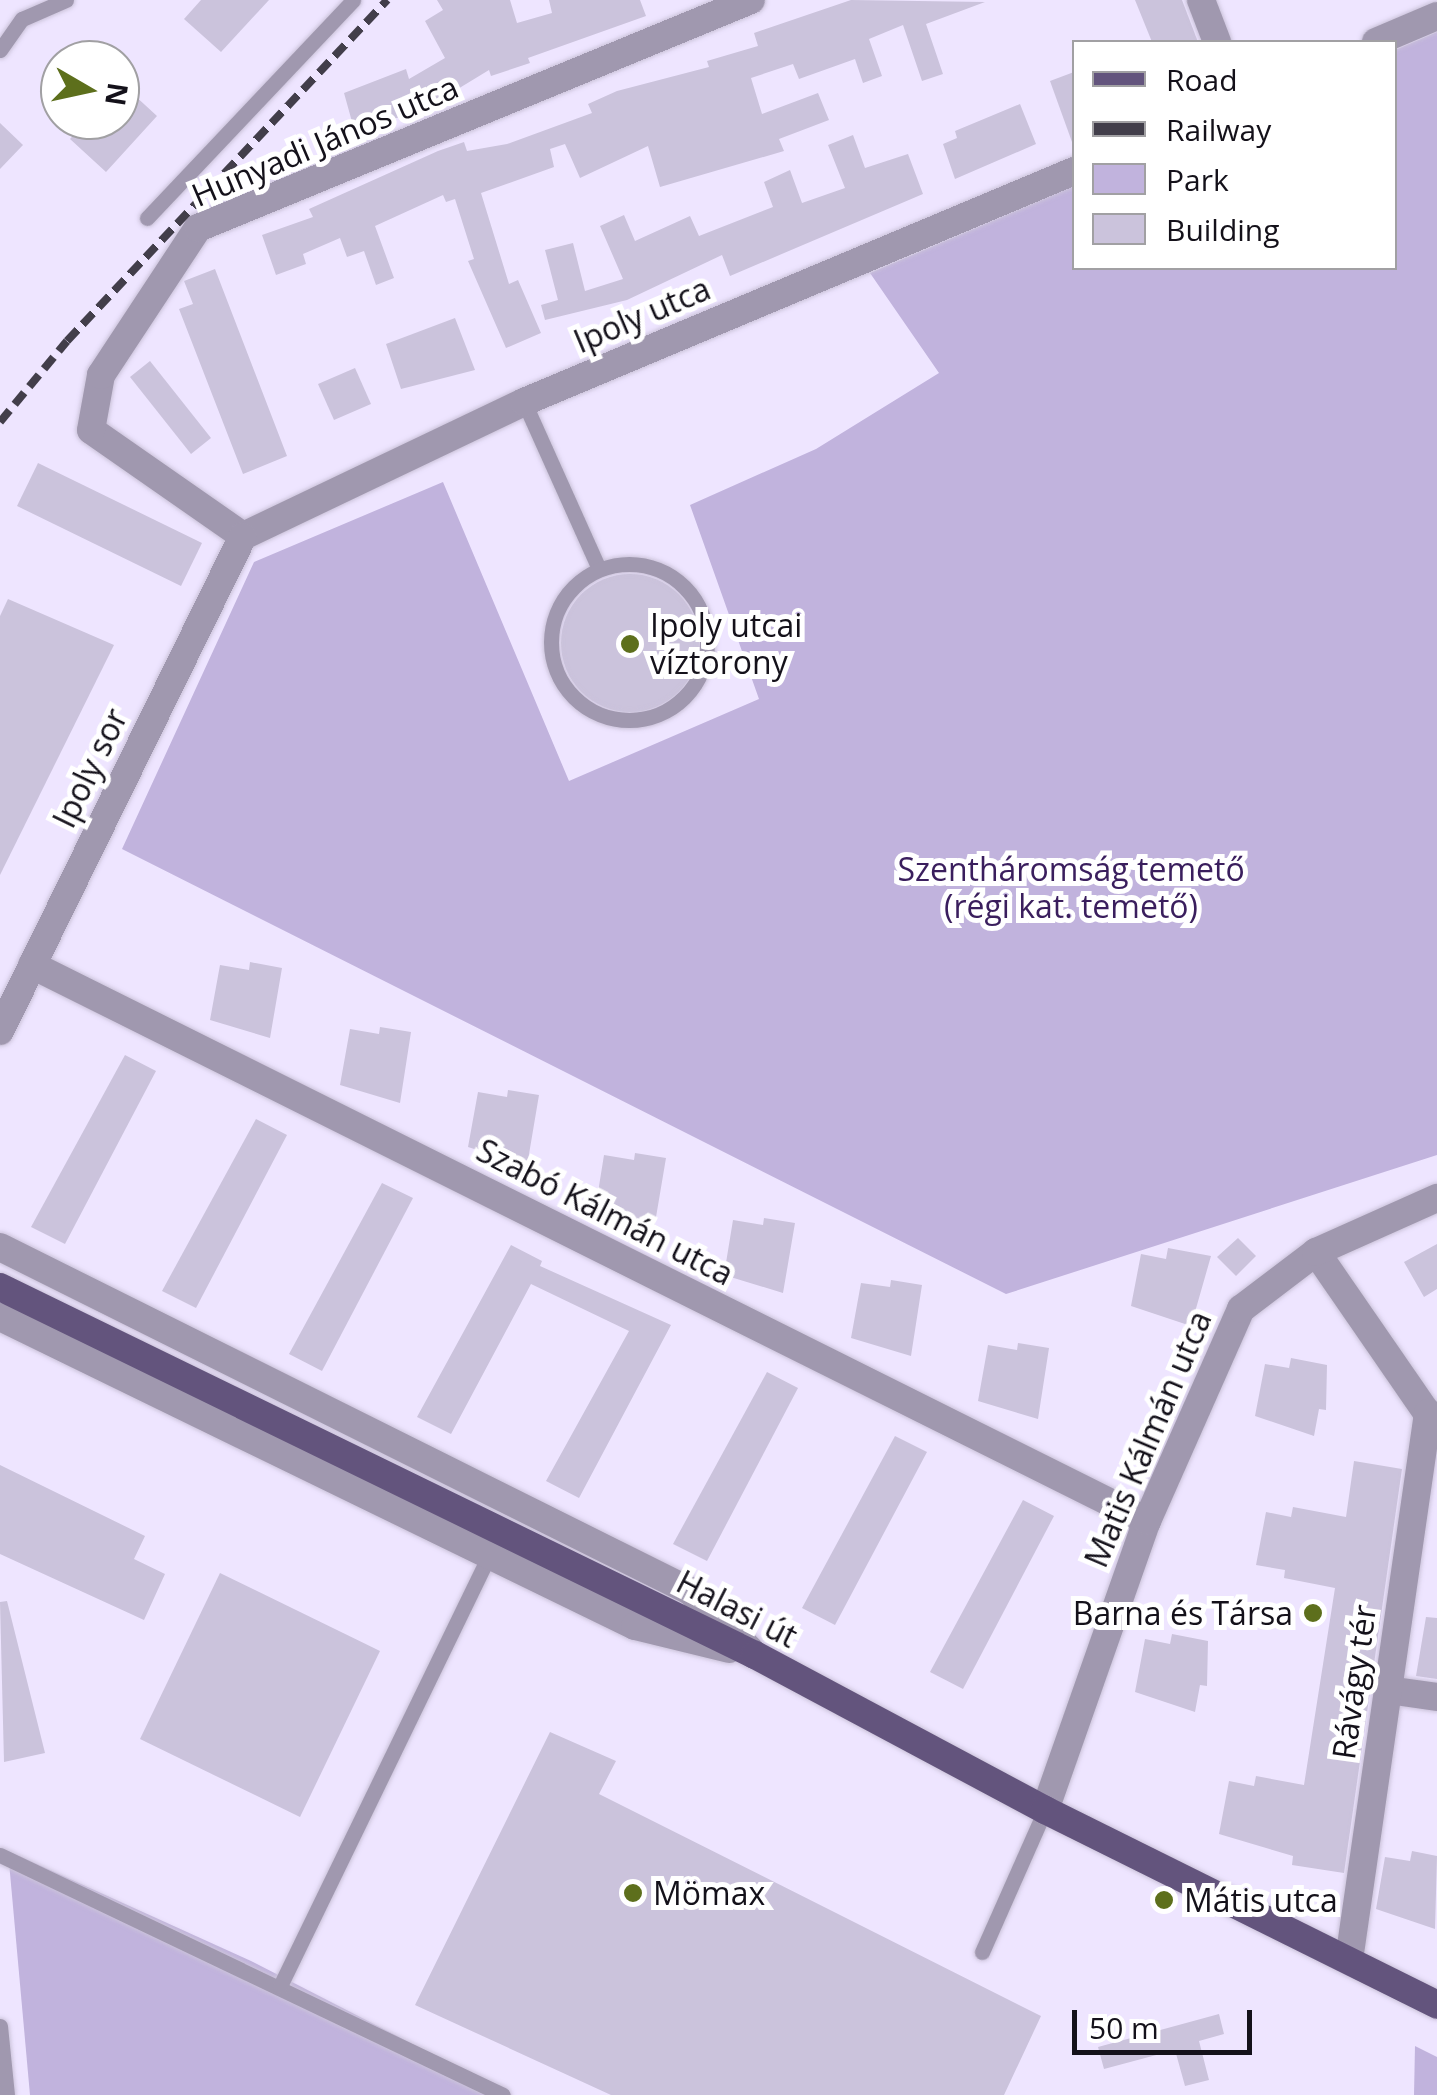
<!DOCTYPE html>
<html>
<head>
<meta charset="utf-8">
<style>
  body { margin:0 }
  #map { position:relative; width:1437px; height:2095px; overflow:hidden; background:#eee5ff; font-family:"Open Sans",sans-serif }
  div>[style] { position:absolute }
  .green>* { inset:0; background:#c1b3dd }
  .building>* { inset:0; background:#cbc3dc }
  .round { border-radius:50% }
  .roads { filter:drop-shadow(0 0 2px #cbc3da) drop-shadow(0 0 2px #cbc3da) }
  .service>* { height:15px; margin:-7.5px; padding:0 7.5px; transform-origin:7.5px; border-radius:7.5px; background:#a098af }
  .service>.ring { margin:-7.5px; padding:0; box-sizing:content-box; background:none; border:15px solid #a098af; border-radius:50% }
  .minor>* { height:28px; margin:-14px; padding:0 14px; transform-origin:14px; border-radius:14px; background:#a098af }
  .primary>* { height:28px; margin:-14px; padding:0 14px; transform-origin:14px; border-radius:14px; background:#63547d }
  .rail>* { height:8px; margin-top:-4px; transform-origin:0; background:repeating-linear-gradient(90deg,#423e4a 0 15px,transparent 0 23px) }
  .dots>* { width:28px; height:28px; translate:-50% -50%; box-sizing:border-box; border:5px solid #fff; border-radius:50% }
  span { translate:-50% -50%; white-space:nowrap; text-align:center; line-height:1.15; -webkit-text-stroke:10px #fff; paint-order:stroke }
  .street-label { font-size:32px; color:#14111a }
  .poi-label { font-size:32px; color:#14111a }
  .left { translate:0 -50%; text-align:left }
  .right { translate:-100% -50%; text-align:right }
  .park-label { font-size:32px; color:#3a1e5d }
  .legend { position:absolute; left:1072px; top:40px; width:325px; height:230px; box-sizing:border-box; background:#fff; border:2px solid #a1a0a3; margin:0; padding:12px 18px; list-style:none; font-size:30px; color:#14111a }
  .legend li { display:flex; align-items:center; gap:20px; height:50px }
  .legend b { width:50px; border:2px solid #a1a0a3 }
  .north { position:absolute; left:40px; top:40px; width:100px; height:100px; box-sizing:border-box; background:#fff; border:2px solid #a1a0a3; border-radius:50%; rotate:99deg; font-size:28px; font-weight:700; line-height:40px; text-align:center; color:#14111a }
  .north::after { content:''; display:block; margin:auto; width:35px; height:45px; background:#5d6f1c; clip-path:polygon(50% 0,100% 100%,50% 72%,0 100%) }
  .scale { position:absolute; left:1072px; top:2010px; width:180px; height:45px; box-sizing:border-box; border:5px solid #14111a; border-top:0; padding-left:12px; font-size:30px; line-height:35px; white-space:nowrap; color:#14111a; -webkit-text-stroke:8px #fff; paint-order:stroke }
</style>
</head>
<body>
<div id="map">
  <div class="green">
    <i style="clip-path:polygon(1437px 32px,1437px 1155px,1006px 1294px,122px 849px,254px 562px,443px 482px,569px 781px,759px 699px,690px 505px,816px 449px,939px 373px,870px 273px,1074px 186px,1074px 268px,1394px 268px,1395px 50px)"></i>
    <i style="clip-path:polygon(8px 1851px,251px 1961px,512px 2095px,30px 2095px)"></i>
    <i style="clip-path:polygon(1415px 2046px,1437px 2057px,1437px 2095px,1414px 2095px)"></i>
  </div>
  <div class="building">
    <i style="clip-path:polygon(201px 0,269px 0,221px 52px,184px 19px)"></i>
    <i style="clip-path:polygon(437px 0,510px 0,517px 23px,552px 13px,549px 0,640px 0,646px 16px,528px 58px,530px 63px,491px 76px,489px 70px,420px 112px,354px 129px,344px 93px,406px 69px,409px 79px,445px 58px,425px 21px,443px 10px)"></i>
    <i style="clip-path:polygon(851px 0,985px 2px,926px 24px,943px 74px,922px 81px,903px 25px,869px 39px,882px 76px,863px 83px,855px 59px,799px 79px,793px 64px,751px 78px,762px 114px,818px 93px,829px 120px,779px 139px,784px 151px,660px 187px,648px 146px,580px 178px,565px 144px,550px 149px,554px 167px,481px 193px,509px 284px,518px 280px,541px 333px,506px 348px,468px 261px,474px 259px,455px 199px,446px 202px,443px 195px,375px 226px,394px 278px,376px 285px,364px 251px,347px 257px,340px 238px,303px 254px,306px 264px,276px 275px,262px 235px,313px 217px,309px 209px,438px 151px,464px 142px,467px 151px,507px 144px,592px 113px,588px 104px,617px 91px,709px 67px,707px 61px,758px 46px,754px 33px)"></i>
    <i style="clip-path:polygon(1135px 0,1182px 0,1198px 42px,1152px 42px)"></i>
    <i style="clip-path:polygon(1074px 72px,1074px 141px,1072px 142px,1050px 81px)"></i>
    <i style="clip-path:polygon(120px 82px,157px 116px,106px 172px,70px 139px,87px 120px,120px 120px)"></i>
    <i style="clip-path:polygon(1020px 104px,1036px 144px,955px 179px,943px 144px,957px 138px,955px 131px)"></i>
    <i style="clip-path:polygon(0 123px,23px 145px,0 169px)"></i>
    <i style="clip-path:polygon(853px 135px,865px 168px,908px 154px,923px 194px,730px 276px,722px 255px,627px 300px,545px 320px,541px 305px,558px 300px,545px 250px,573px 243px,585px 291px,623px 279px,600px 226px,624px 215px,635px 241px,690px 216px,699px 236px,773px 207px,764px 182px,790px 170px,802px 203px,845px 188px,828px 145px)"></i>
    <i style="clip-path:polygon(215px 269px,287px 456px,243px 474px,179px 309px,193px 304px,184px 281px)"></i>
    <i style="clip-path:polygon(455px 318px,475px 370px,401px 389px,386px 344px)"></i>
    <i style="clip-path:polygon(150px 361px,211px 438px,191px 454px,130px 377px)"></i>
    <i style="clip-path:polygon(355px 368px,371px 404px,334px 420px,318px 384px)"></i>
    <i style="clip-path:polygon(38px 463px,202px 543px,181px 586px,17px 506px)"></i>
    <i class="round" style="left:561px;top:574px;width:138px;height:138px"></i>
    <i style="clip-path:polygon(8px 599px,114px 645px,0 875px,0 616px)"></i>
    <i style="clip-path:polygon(250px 962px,282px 968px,270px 1038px,210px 1020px,220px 965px,249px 970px)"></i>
    <i style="clip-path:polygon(380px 1027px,411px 1032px,400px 1103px,340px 1085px,350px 1029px,379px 1034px)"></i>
    <i style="clip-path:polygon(125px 1055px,156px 1071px,65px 1244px,31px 1227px)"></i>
    <i style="clip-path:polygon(508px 1090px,539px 1095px,527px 1166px,468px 1147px,478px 1092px,507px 1097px)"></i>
    <i style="clip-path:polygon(256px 1119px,287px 1135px,196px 1308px,162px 1291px)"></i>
    <i style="clip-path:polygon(635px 1153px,666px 1158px,654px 1229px,595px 1211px,604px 1155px,634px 1160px)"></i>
    <i style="clip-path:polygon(382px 1183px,413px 1198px,322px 1371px,289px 1354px)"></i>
    <i style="clip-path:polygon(764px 1218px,795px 1223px,783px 1293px,724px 1275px,733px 1220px,763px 1225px)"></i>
    <i style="clip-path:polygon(1238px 1238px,1256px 1256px,1236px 1276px,1217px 1257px)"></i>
    <i style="clip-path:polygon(1437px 1244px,1437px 1289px,1424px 1297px,1404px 1262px)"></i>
    <i style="clip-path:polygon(511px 1245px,542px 1261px,540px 1266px,671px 1325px,579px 1498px,546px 1481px,629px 1331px,531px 1284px,451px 1434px,417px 1417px)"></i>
    <i style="clip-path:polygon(1168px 1248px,1211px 1256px,1191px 1326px,1131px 1306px,1141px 1254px,1166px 1259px)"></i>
    <i style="clip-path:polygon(891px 1280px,922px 1285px,911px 1356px,851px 1338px,861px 1283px,890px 1287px)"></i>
    <i style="clip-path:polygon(1018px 1343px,1049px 1348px,1038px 1419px,978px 1401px,988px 1345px,1017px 1350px)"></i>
    <i style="clip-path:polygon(1291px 1358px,1327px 1365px,1326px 1410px,1319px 1409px,1314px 1436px,1255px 1416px,1265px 1364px,1289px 1368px)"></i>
    <i style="clip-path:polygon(767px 1372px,798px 1388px,707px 1561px,673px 1544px)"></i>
    <i style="clip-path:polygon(895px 1436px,927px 1452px,835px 1625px,802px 1608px)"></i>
    <i style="clip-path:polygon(1354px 1461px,1402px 1469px,1344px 1873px,1292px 1865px,1293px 1856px,1219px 1834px,1229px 1781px,1254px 1786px,1256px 1776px,1304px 1785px,1335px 1588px,1284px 1578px,1285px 1570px,1256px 1565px,1266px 1512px,1291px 1517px,1293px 1507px,1346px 1517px)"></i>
    <i style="clip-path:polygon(0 1465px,145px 1536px,134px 1559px,165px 1574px,144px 1620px,0 1554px)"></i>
    <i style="clip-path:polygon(1023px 1500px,1054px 1516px,963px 1689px,930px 1672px)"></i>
    <i style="clip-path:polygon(220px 1573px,380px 1651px,300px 1817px,140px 1739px)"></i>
    <i style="clip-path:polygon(7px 1601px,45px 1753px,4px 1762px,0 1602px)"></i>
    <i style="clip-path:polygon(1426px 1617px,1437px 1618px,1437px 1679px,1416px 1676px)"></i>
    <i style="clip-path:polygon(1172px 1634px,1208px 1641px,1207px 1686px,1200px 1685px,1195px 1712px,1135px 1692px,1145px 1639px,1170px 1644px)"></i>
    <i style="clip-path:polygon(550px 1732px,616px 1761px,599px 1794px,1041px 2016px,1004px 2095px,611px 2095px,415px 2005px)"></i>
    <i style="clip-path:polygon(1412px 1851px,1437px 1856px,1435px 1929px,1376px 1909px,1385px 1857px,1410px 1861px)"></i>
    <i style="clip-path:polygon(1219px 2014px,1224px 2034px,1199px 2041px,1209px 2080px,1185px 2086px,1175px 2050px,1104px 2069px,1098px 2047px)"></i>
  </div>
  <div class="roads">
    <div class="service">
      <i style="left:0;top:50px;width:38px;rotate:-55deg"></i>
      <i style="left:22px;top:19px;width:48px;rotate:-23.4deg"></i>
      <i style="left:147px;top:218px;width:300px;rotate:-46.6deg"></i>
      <i style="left:524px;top:402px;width:183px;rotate:65.8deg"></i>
      <i class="ring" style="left:551px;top:564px;width:141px;height:141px"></i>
      <i style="left:0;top:1855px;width:557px;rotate:25.51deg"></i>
      <i style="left:982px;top:1952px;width:155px;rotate:-66.1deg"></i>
      <i style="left:280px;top:1986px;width:480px;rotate:-64.1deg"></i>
      <i style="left:0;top:2026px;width:69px;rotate:84.2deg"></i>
    </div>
    <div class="minor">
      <i style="left:1201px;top:0;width:45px;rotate:69.1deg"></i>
      <i style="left:1376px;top:42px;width:66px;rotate:-23.1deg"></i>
      <i style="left:243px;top:536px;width:185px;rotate:-145.1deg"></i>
      <i style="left:91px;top:430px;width:56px;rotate:-79.7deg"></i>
      <i style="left:101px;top:375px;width:176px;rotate:-56.6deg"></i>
      <i style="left:198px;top:228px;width:598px;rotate:-22.41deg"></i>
      <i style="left:243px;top:536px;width:311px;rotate:-25.5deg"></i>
      <i style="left:524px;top:402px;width:597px;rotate:-22.78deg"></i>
      <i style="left:32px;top:965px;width:1246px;rotate:26.5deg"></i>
      <i style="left:0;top:1031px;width:551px;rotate:-63.85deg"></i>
      <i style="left:0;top:1247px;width:771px;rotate:26.5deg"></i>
      <i style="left:690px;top:1591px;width:84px;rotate:44.5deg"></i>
      <i style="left:1316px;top:1252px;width:211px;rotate:55.4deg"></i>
      <i style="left:0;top:1317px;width:706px;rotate:25.95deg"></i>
      <i style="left:635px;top:1626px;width:97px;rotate:13.7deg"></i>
      <i style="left:1388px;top:1690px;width:49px;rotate:8.1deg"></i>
      <i style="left:1045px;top:1810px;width:306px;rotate:-70.6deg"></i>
      <i style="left:1147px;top:1521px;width:232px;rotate:-66.1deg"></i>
      <i style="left:1241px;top:1309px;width:94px;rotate:-37.2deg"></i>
      <i style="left:1316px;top:1252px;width:133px;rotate:-24.1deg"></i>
      <i style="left:1349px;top:1960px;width:553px;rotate:-81.78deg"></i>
    </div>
    <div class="primary">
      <i style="left:0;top:1287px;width:840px;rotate:25.99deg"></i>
      <i style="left:755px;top:1655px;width:329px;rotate:28.1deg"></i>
      <i style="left:1045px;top:1810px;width:438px;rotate:26.4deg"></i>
    </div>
  </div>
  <div class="rail">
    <i style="left:0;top:422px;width:105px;rotate:-50.4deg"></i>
    <i style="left:67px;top:341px;width:468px;rotate:-46.8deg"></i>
  </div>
  <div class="dots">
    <i style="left:630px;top:644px;background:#5d6f1c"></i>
    <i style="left:1313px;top:1613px;background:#5d6f1c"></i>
    <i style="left:633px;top:1893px;background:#5d6f1c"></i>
    <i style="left:1164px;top:1900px;background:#5d6f1c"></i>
  </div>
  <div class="street-label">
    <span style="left:325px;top:141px;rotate:-23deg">Hunyadi János utca</span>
    <span style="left:642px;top:315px;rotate:-23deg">Ipoly utca</span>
    <span style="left:90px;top:768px;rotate:-64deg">Ipoly sor</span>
    <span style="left:605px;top:1212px;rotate:27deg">Szabó Kálmán utca</span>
    <span style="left:1148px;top:1439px;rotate:-67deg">Matis Kálmán utca</span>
    <span style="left:737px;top:1609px;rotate:27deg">Halasi út</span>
    <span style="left:1354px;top:1682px;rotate:-82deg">Rávágy tér</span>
  </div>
  <div class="poi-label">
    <span class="left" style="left:650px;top:644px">Ipoly utcai<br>víztorony</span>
    <span class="right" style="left:1293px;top:1613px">Barna és Társa</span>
    <span class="left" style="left:653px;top:1893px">Mömax</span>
    <span class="left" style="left:1184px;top:1900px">Mátis utca</span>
  </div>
  <div class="park-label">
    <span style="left:1071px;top:888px">Szentháromság temető<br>(régi kat. temető)</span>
  </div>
  <ul class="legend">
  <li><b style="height:12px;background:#63547d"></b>Road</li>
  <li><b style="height:12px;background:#423e4a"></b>Railway</li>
  <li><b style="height:28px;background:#c1b3dd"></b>Park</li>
  <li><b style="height:28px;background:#cbc3dc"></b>Building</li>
  </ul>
  <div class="north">N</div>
  <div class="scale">50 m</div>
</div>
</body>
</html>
